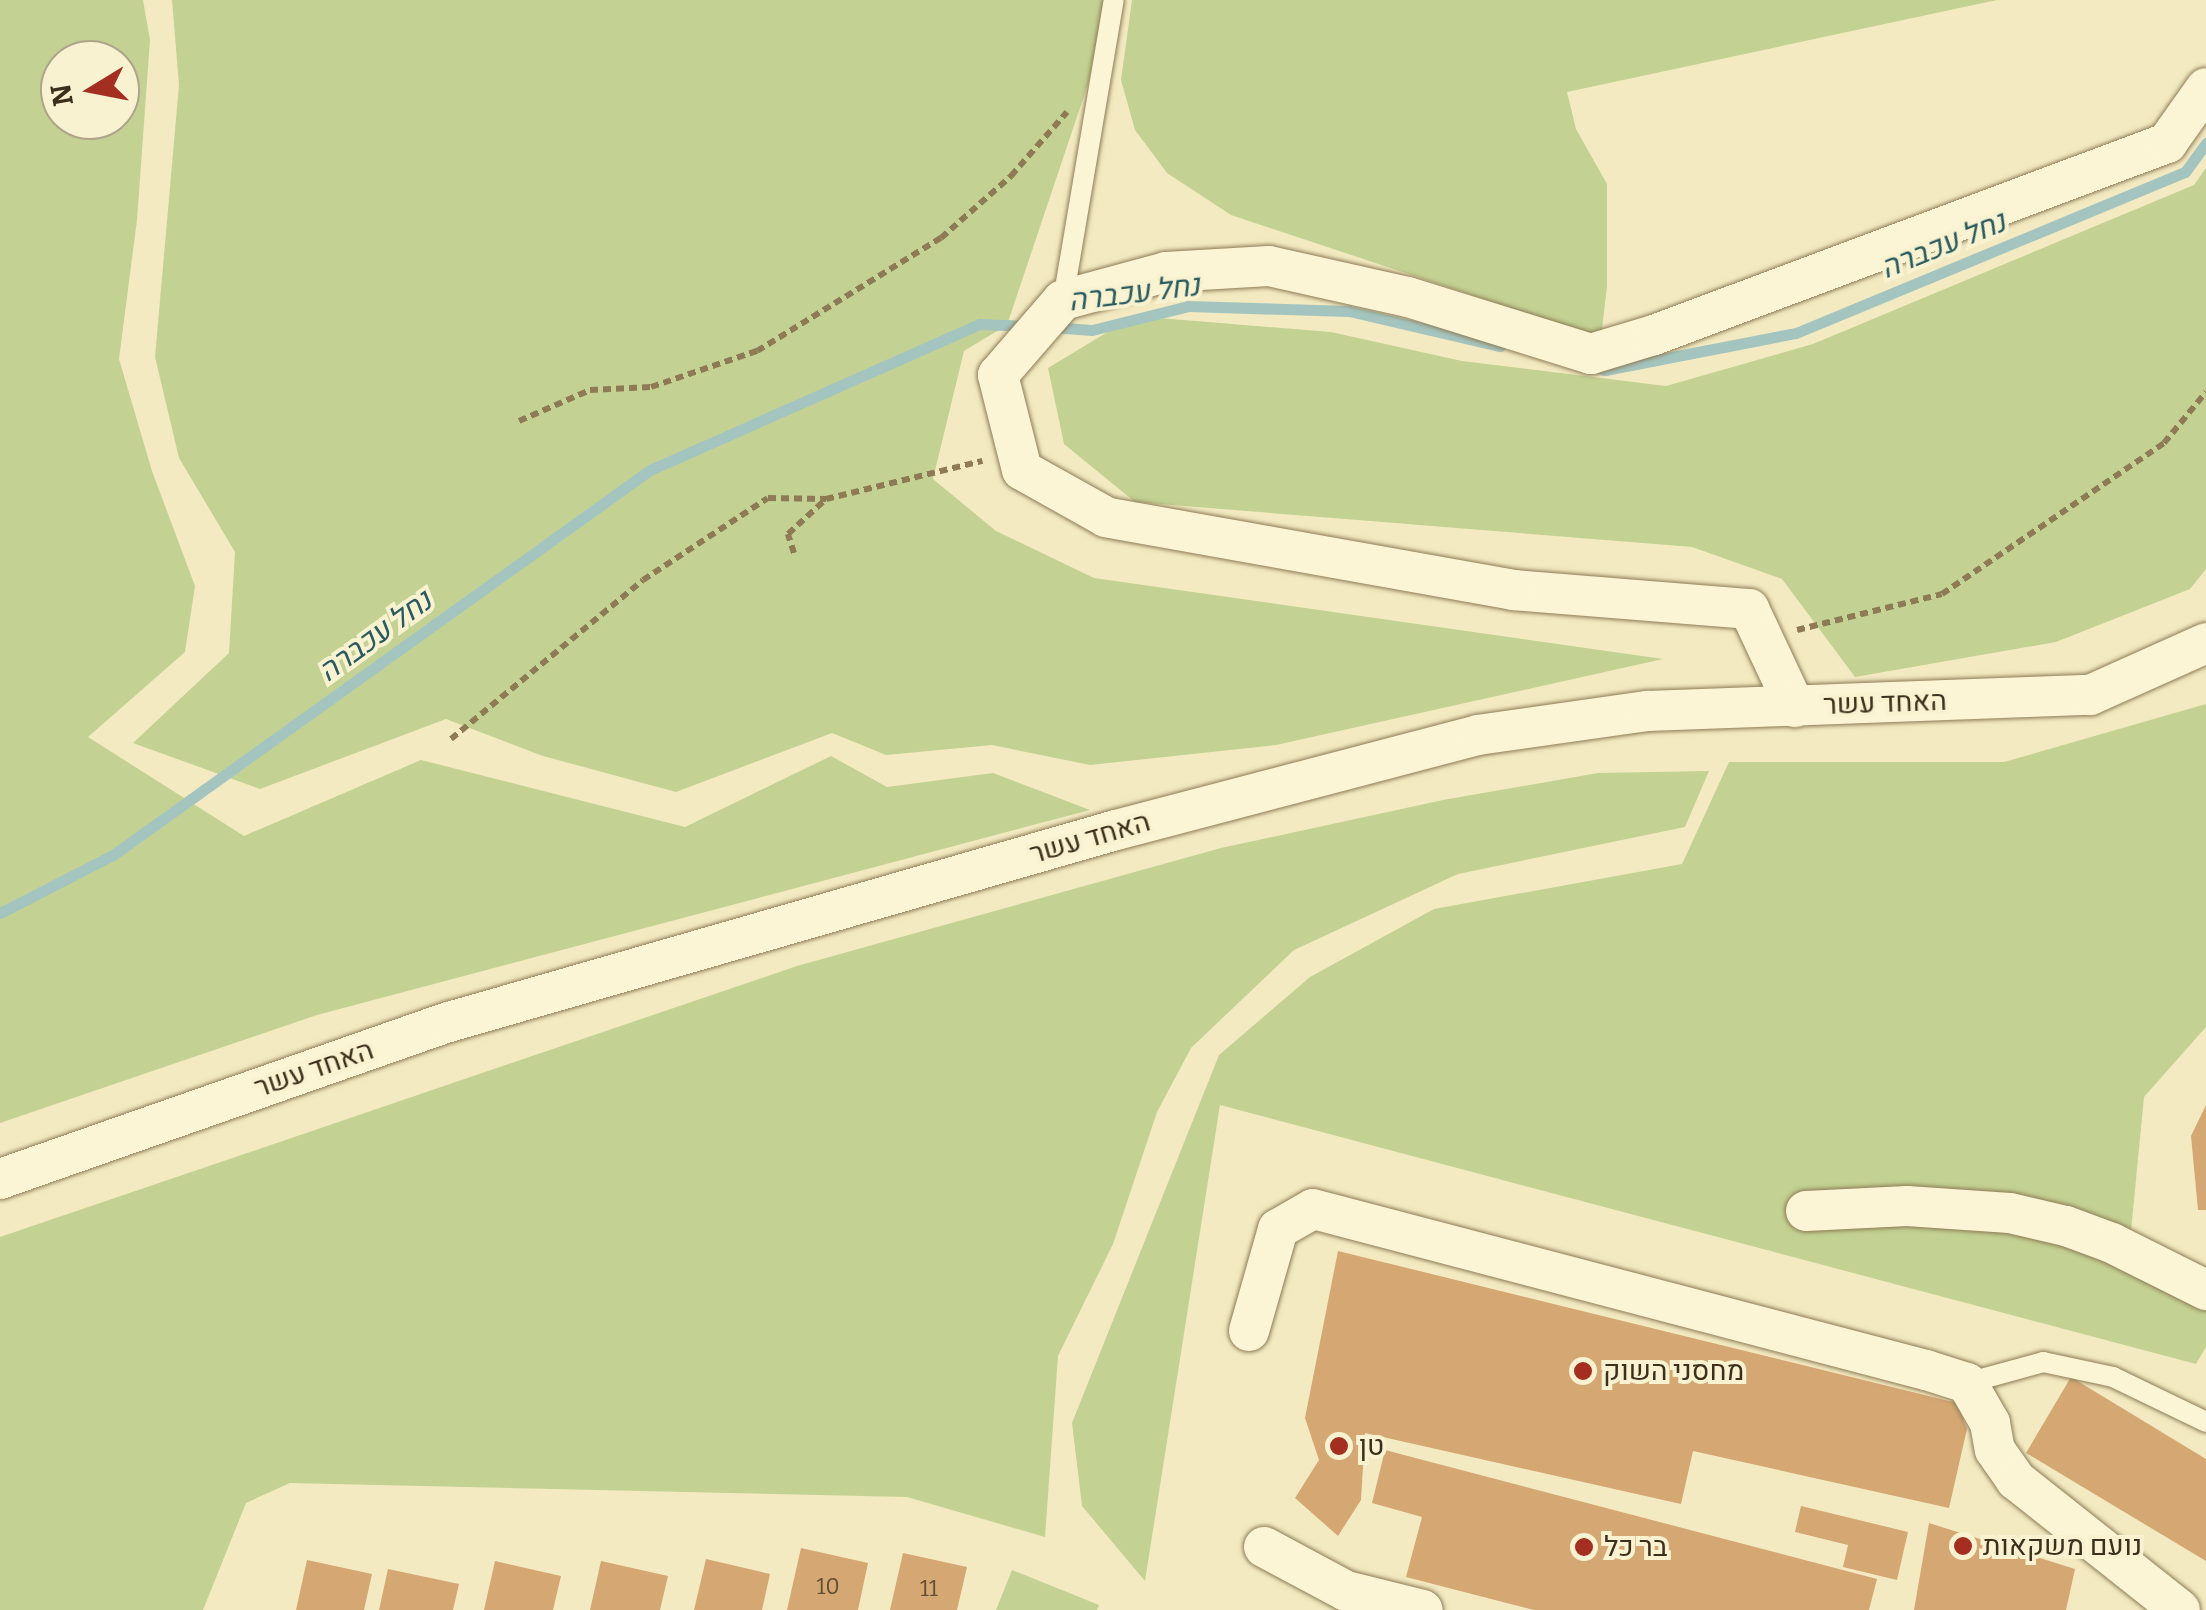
<!DOCTYPE html>
<html>
<head>
<meta charset="utf-8">
<style>
  body { margin:0 }
  #map { position:relative; width:2206px; height:1610px; overflow:hidden; background:#f3eac1; font-family:Bitter,Heebo,serif }
  div>[style] { position:absolute }
  .green>* { inset:0; background:#c3d293 }
  .stream>* { height:11px; margin:-5.5px; padding:0 5.5px; transform-origin:5.5px; border-radius:5.5px; background:#a4c5bf }
  .building>* { inset:0; background:#d5a773 }
  .path>* { height:6px; margin-top:-3px; transform-origin:0; background:repeating-linear-gradient(90deg,#8e7b56 0 8px,transparent 0 13px) }
  .roads { filter:drop-shadow(0 0 2px #8e7b56) drop-shadow(0 0 2px #8e7b56) }
  .lane>* { height:20px; margin:-10px; padding:0 10px; transform-origin:10px; border-radius:10px; background:#fcf5d5 }
  .street>* { height:40px; margin:-20px; padding:0 20px; transform-origin:20px; border-radius:20px; background:#fcf5d5 }
  .dots>* { width:28px; height:28px; translate:-50% -50%; box-sizing:border-box; border:5px solid #f9f2d1; border-radius:50% }
  span { translate:-50% -50%; white-space:nowrap; text-align:center; line-height:1.15; -webkit-text-stroke:8px #f9f2d1; paint-order:stroke }
  .number-label { font-size:22px; color:#624e32 }
  .number-label span { -webkit-text-stroke-width:0 }
  .street-label { font-size:28px; color:#3c301c }
  .poi-label { font-size:28px; color:#3c301c }
  .left { translate:0 -50%; text-align:left }
  .water-label { font-size:30px; color:#2a5b5e; font-style:italic }
  .north { position:absolute; left:40px; top:40px; width:100px; height:100px; box-sizing:border-box; background:#f9f2d1; border:2px solid #ada489; border-radius:50%; rotate:260deg; font-size:28px; font-weight:700; line-height:40px; text-align:center; color:#3c301c }
  .north::after { content:''; display:block; margin:auto; width:35px; height:45px; background:#a42e1f; clip-path:polygon(50% 0,100% 100%,50% 72%,0 100%) }
</style>
</head>
<body>
<div id="map">
  <div class="green">
    <i style="clip-path:polygon(evenodd,0 0,143px 0,150px 40px,137px 220px,119px 359px,152px 471px,195px 586px,185px 652px,88px 737px,244px 836px,421px 760px,685px 827px,831px 756px,887px 787px,993px 773px,1090px 810px,317px 1015px,0 1123px,0 0,60px 60px,120px 60px,120px 120px,60px 120px,60px 60px)"></i>
    <i style="clip-path:polygon(172px 0,1107px 0,1089px 81px,1007px 325px,964px 351px,933px 479px,996px 531px,1094px 578px,1663px 659px,1276px 745px,1090px 765px,992px 745px,886px 755px,832px 733px,676px 792px,543px 756px,446px 719px,260px 789px,133px 743px,229px 653px,235px 552px,179px 458px,155px 357px,179px 85px)"></i>
    <i style="clip-path:polygon(1132px 0,1997px 0,1567px 92px,1576px 129px,1607px 184px,1607px 286px,1601px 338px,1231px 215px,1167px 173px,1135px 130px,1121px 80px)"></i>
    <i style="clip-path:polygon(2206px 168px,2206px 569px,2190px 589px,2056px 642px,1855px 677px,1782px 579px,1692px 547px,1135px 502px,1064px 444px,1048px 368px,1134px 316px,1331px 332px,1462px 361px,1666px 386px,1813px 344px,2194px 185px)"></i>
    <i style="clip-path:polygon(2206px 704px,2206px 1027px,2144px 1097px,2128px 1262px,2206px 1302px,2206px 1347px,2196px 1364px,1220px 1105px,1145px 1581px,1082px 1506px,1072px 1423px,1219px 1055px,1310px 977px,1434px 909px,1682px 864px,1729px 762px,2004px 762px)"></i>
    <i style="clip-path:polygon(1709px 771px,1685px 827px,1458px 874px,1294px 950px,1191px 1048px,1157px 1112px,1113px 1244px,1058px 1356px,1045px 1537px,907px 1497px,290px 1483px,246px 1503px,203px 1610px,0 1610px,0 1237px,797px 966px,1221px 848px,1443px 800px,1598px 773px)"></i>
    <i style="clip-path:polygon(1012px 1570px,1099px 1605px,1097px 1610px,996px 1610px)"></i>
  </div>
  <div class="stream">
    <i style="left:1050px;top:327px;width:42px;rotate:4.1deg"></i>
    <i style="left:1092px;top:330px;width:99px;rotate:-14deg"></i>
    <i style="left:1188px;top:306px;width:161px;rotate:1.8deg"></i>
    <i style="left:1349px;top:311px;width:155px;rotate:13.1deg"></i>
    <i style="left:1596px;top:368px;width:9px;rotate:13deg"></i>
    <i style="left:1605px;top:370px;width:195px;rotate:-11deg"></i>
    <i style="left:1796px;top:333px;width:421px;rotate:-22.5deg"></i>
    <i style="left:2185px;top:172px;width:36px;rotate:-54deg"></i>
    <i style="left:0;top:913px;width:127px;rotate:-27.2deg"></i>
    <i style="left:113px;top:855px;width:661px;rotate:-35.64deg"></i>
    <i style="left:650px;top:470px;width:360px;rotate:-23.9deg"></i>
    <i style="left:979px;top:324px;width:48px;rotate:2.4deg"></i>
  </div>
  <div class="building">
    <i style="clip-path:polygon(2206px 1105px,2206px 1210px,2198px 1210px,2191px 1136px)"></i>
    <i style="clip-path:polygon(1338px 1251px,1957px 1403px,1967px 1429px,1949px 1508px,1693px 1451px,1681px 1504px,1365px 1433px,1361px 1500px,1338px 1536px,1295px 1498px,1319px 1460px,1305px 1418px)"></i>
    <i style="clip-path:polygon(2071px 1377px,2206px 1459px,2206px 1561px,2026px 1453px)"></i>
    <i style="clip-path:polygon(1385px 1450px,1877px 1579px,1869px 1610px,1534px 1610px,1406px 1577px,1422px 1517px,1372px 1503px)"></i>
    <i style="clip-path:polygon(1801px 1506px,1908px 1532px,1897px 1580px,1843px 1567px,1848px 1545px,1795px 1532px)"></i>
    <i style="clip-path:polygon(1929px 1523px,2075px 1569px,2066px 1610px,1914px 1610px)"></i>
    <i style="clip-path:polygon(801px 1548px,868px 1563px,858px 1610px,787px 1610px)"></i>
    <i style="clip-path:polygon(903px 1553px,967px 1567px,957px 1610px,890px 1610px)"></i>
    <i style="clip-path:polygon(706px 1559px,770px 1574px,762px 1610px,694px 1610px)"></i>
    <i style="clip-path:polygon(307px 1560px,372px 1574px,364px 1610px,296px 1610px)"></i>
    <i style="clip-path:polygon(495px 1561px,561px 1576px,553px 1610px,484px 1610px)"></i>
    <i style="clip-path:polygon(601px 1561px,668px 1576px,660px 1610px,590px 1610px)"></i>
    <i style="clip-path:polygon(388px 1569px,459px 1584px,453px 1610px,379px 1610px)"></i>
  </div>
  <div class="path">
    <i style="left:519px;top:421px;width:77px;rotate:-23.6deg"></i>
    <i style="left:590px;top:390px;width:61px;rotate:-2.8deg"></i>
    <i style="left:651px;top:387px;width:112px;rotate:-18.8deg"></i>
    <i style="left:757px;top:351px;width:216px;rotate:-31.6deg"></i>
    <i style="left:941px;top:238px;width:94px;rotate:-41.5deg"></i>
    <i style="left:1011px;top:176px;width:85px;rotate:-48.8deg"></i>
    <i style="left:794px;top:553px;width:20px;rotate:-108deg"></i>
    <i style="left:788px;top:534px;width:50px;rotate:-42.6deg"></i>
    <i style="left:1797px;top:630px;width:149px;rotate:-13.9deg"></i>
    <i style="left:1942px;top:594px;width:268px;rotate:-34.2deg"></i>
    <i style="left:2164px;top:443px;width:66px;rotate:-50.5deg"></i>
    <i style="left:451px;top:739px;width:249px;rotate:-39.6deg"></i>
    <i style="left:643px;top:580px;width:149px;rotate:-33.3deg"></i>
    <i style="left:768px;top:498px;width:58px;rotate:1deg"></i>
    <i style="left:826px;top:499px;width:161px;rotate:-13.7deg"></i>
  </div>
  <div class="roads">
    <div class="lane">
      <i style="left:1063px;top:300px;width:304px;rotate:-80.4deg"></i>
      <i style="left:1967px;top:1383px;width:79px;rotate:-15.4deg"></i>
      <i style="left:2043px;top:1362px;width:72px;rotate:12.1deg"></i>
      <i style="left:2113px;top:1377px;width:103px;rotate:25.8deg"></i>
    </div>
    <div class="street">
      <i style="left:1795px;top:707px;width:108px;rotate:-115.1deg"></i>
      <i style="left:1749px;top:609px;width:236px;rotate:-175.4deg"></i>
      <i style="left:1514px;top:590px;width:414px;rotate:-169.9deg"></i>
      <i style="left:1106px;top:517px;width:96px;rotate:-150.8deg"></i>
      <i style="left:1022px;top:470px;width:98px;rotate:-104.2deg"></i>
      <i style="left:998px;top:375px;width:99px;rotate:-49.1deg"></i>
      <i style="left:1063px;top:300px;width:107px;rotate:-15.2deg"></i>
      <i style="left:1166px;top:272px;width:103px;rotate:-3.3deg"></i>
      <i style="left:1269px;top:266px;width:142px;rotate:12.6deg"></i>
      <i style="left:1408px;top:297px;width:192px;rotate:17.3deg"></i>
      <i style="left:1591px;top:354px;width:66px;rotate:-16.8deg"></i>
      <i style="left:1654px;top:335px;width:548px;rotate:-20.52deg"></i>
      <i style="left:2167px;top:143px;width:67px;rotate:-54.7deg"></i>
      <i style="left:0;top:1179px;width:476px;rotate:-19.3deg"></i>
      <i style="left:449px;top:1022px;width:694px;rotate:-16.06deg"></i>
      <i style="left:1116px;top:830px;width:374px;rotate:-14.7deg"></i>
      <i style="left:1478px;top:735px;width:171px;rotate:-8.1deg"></i>
      <i style="left:1647px;top:711px;width:443px;rotate:-2.1deg"></i>
      <i style="left:2090px;top:695px;width:127px;rotate:-24.1deg"></i>
      <i style="left:1806px;top:1211px;width:101px;rotate:-2.8deg"></i>
      <i style="left:1907px;top:1206px;width:103px;rotate:3.9deg"></i>
      <i style="left:2010px;top:1213px;width:57px;rotate:13.1deg"></i>
      <i style="left:2066px;top:1226px;width:49px;rotate:20.3deg"></i>
      <i style="left:2112px;top:1243px;width:105px;rotate:26.6deg"></i>
      <i style="left:1249px;top:1331px;width:106px;rotate:-74.1deg"></i>
      <i style="left:1278px;top:1229px;width:40px;rotate:-29.7deg"></i>
      <i style="left:1313px;top:1209px;width:634px;rotate:14.72deg"></i>
      <i style="left:1926px;top:1370px;width:43px;rotate:17.6deg"></i>
      <i style="left:1967px;top:1383px;width:46px;rotate:60.1deg"></i>
      <i style="left:1990px;top:1423px;width:27px;rotate:80deg"></i>
      <i style="left:1995px;top:1450px;width:37px;rotate:55deg"></i>
      <i style="left:2016px;top:1480px;width:209px;rotate:38.4deg"></i>
      <i style="left:1264px;top:1547px;width:93px;rotate:28.2deg"></i>
      <i style="left:1346px;top:1591px;width:79px;rotate:13.9deg"></i>
    </div>
  </div>
  <div class="dots">
    <i style="left:1583px;top:1371px;background:#a42e1f"></i>
    <i style="left:1339px;top:1446px;background:#a42e1f"></i>
    <i style="left:1963px;top:1546px;background:#a42e1f"></i>
    <i style="left:1584px;top:1547px;background:#a42e1f"></i>
  </div>
  <div class="number-label">
    <span style="left:828px;top:1587px">10</span>
    <span style="left:929px;top:1589px">11</span>
  </div>
  <div class="street-label">
    <span style="left:1885px;top:703px;rotate:-2deg">האחד עשר</span>
    <span style="left:1090px;top:838px;rotate:-16deg">האחד עשר</span>
    <span style="left:314px;top:1069px;rotate:-19deg">האחד עשר</span>
  </div>
  <div class="poi-label">
    <span class="left" style="left:1603px;top:1371px">מחסני השוק</span>
    <span class="left" style="left:1359px;top:1446px">טן</span>
    <span class="left" style="left:1983px;top:1546px">נועם משקאות</span>
    <span class="left" style="left:1604px;top:1547px">בר כל</span>
  </div>
  <div class="water-label">
    <span style="left:1943px;top:245px;rotate:-22deg">נחל עכברה</span>
    <span style="left:1134px;top:293px;rotate:-7deg">נחל עכברה</span>
    <span style="left:375px;top:636px;rotate:-36deg">נחל עכברה</span>
  </div>
  <div class="north">N</div>
</div>
</body>
</html>
